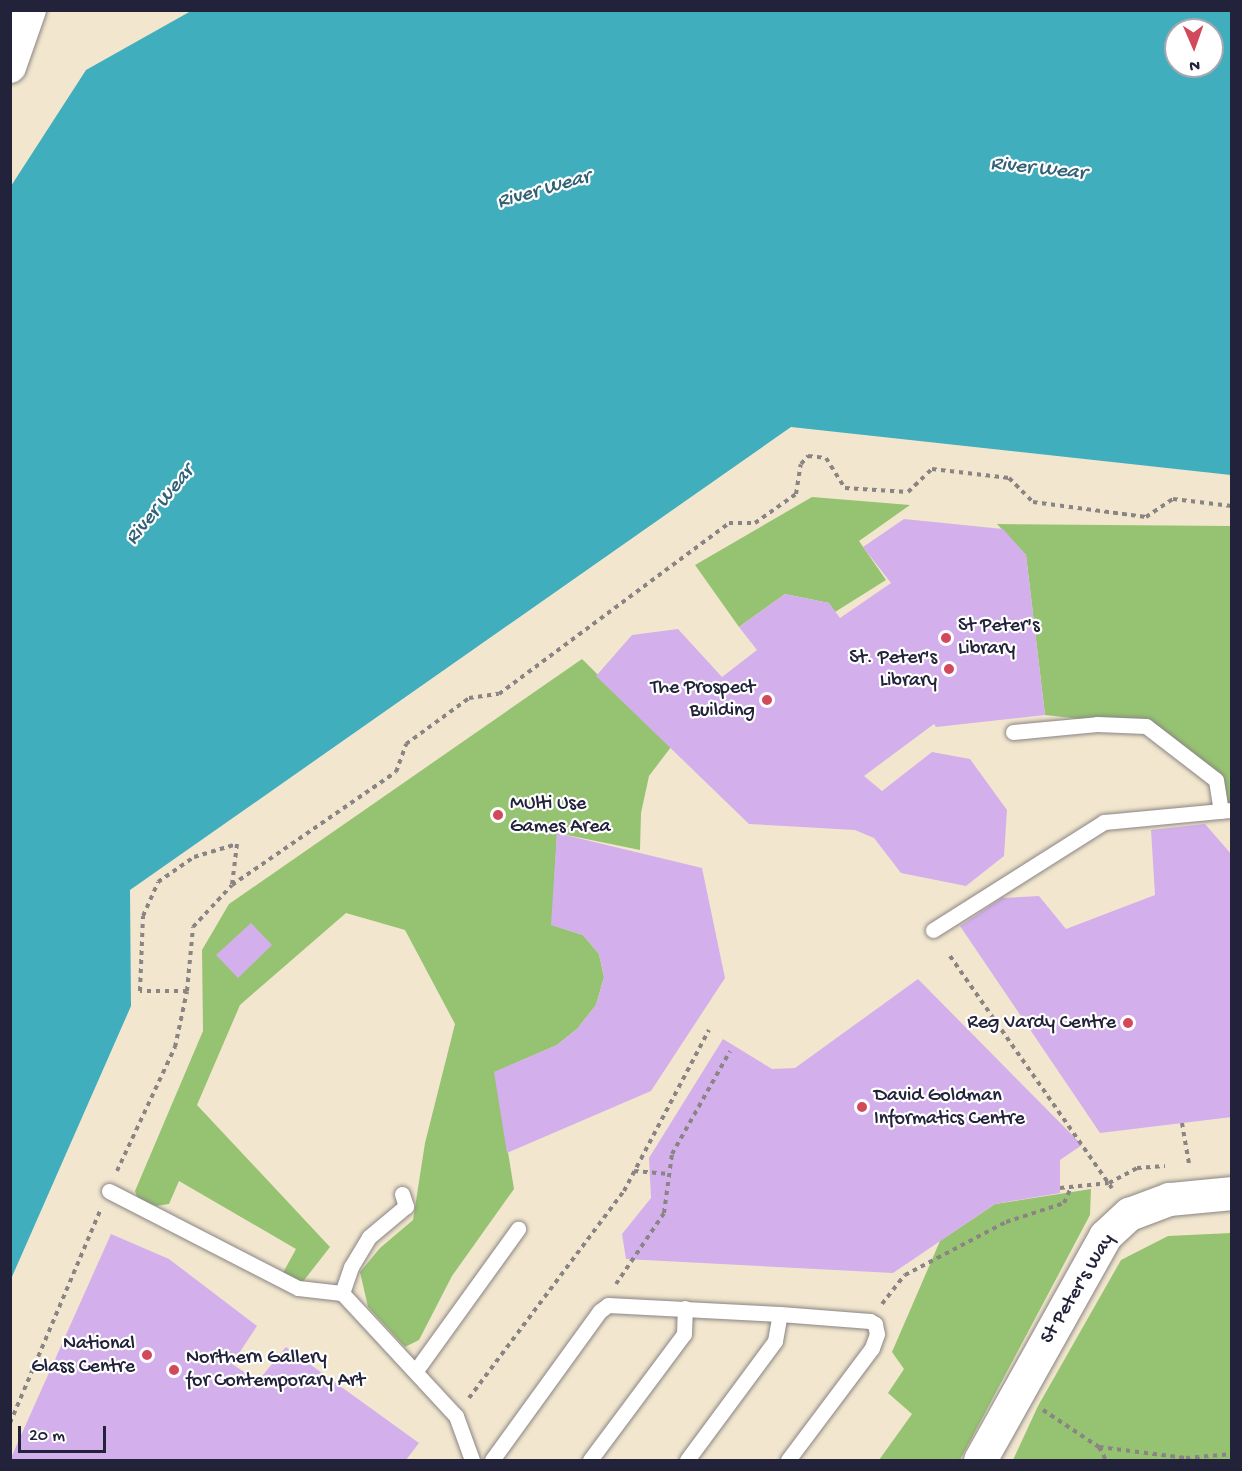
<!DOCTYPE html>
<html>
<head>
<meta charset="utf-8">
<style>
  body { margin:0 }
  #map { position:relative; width:1242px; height:1471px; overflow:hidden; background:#f2e7ce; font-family:"Gochi Hand",sans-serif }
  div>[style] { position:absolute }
  .green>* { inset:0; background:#96c371 }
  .water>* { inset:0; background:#40aebd }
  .building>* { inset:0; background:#d3b0eb }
  .path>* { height:4px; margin-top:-2px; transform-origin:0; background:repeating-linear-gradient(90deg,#8a8484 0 4.5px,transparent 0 9px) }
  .roads { filter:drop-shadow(0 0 2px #8a8484) drop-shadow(0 0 2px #8a8484) }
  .service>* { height:15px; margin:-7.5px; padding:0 7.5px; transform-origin:7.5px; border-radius:7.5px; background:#fff }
  .minor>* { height:32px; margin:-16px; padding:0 16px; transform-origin:16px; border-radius:16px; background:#fff }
  .tertiary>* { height:33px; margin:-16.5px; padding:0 16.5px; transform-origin:16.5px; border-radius:16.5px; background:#fff }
  .dots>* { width:16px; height:16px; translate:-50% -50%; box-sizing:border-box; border:3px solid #fff; border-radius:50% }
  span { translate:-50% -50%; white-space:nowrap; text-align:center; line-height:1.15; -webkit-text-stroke:4.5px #fff; paint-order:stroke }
  .poi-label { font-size:20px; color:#22223b }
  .left { translate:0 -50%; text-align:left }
  .right { translate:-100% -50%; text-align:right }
  .street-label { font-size:20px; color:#22223b }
  .water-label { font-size:21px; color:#306176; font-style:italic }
  .frame { position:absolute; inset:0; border:12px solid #22223b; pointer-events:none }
  .north { position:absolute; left:1164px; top:18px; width:60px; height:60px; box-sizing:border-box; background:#fff; border:2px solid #a7a7b1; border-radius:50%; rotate:178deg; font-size:16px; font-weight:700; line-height:24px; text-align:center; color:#22223b }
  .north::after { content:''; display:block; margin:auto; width:21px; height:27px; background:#d1495b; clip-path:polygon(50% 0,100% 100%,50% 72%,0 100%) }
  .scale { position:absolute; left:18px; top:1426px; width:88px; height:27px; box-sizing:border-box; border:3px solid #22223b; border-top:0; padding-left:8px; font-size:18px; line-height:21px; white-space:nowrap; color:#22223b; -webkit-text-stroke:4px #fff; paint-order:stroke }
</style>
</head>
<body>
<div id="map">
  <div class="green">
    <i style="clip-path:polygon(812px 497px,910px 505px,859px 541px,886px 580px,835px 612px,829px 603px,785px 594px,739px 627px,695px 565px)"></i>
    <i style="clip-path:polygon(997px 524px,1231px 526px,1231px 812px,1216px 780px,1146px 726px,1045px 715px,1026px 555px)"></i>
    <i style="clip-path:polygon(582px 659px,671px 747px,649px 776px,641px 813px,640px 850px,557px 833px,552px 925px,583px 935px,599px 954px,604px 977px,596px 1005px,577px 1029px,557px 1045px,495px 1072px,514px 1189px,452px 1276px,419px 1340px,405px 1347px,368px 1307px,360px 1272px,380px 1248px,413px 1220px,425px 1143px,455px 1024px,405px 930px,346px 913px,240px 1005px,197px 1105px,330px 1247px,298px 1288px,279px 1280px,296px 1249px,179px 1181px,169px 1204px,156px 1206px,138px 1199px,135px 1191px,203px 1031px,202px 950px,229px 904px)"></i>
    <i style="clip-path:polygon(1091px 1189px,1090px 1215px,960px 1460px,879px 1460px,912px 1414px,888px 1393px,904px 1369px,892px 1352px,940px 1241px,995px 1204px)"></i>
    <i style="clip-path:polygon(1231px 1233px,1231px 1460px,1013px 1460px,1038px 1406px,1121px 1260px,1168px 1236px)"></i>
  </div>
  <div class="water">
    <i style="clip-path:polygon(evenodd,191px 11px,1231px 11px,1231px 475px,791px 427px,130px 890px,131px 1006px,11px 1279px,11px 186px,86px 70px,191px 11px,1176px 30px,1212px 30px,1212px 66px,1176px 66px,1176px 30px)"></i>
  </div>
  <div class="building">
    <i style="clip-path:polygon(904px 519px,1003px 529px,1026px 555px,1045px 715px,936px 727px,934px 724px,864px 776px,882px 791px,932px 752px,970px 759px,1007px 810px,1004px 856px,966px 886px,901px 873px,874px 838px,855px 830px,749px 824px,596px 676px,632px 635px,678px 629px,722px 677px,757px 650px,739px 627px,785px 594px,829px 603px,840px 618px,891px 583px,863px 547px)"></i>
    <i style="clip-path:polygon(1205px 824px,1232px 855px,1232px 1117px,1100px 1133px,960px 926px,1002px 898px,1039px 896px,1066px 929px,1155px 895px,1151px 830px)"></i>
    <i style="clip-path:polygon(557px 833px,702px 868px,725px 978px,651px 1091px,507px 1153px,494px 1072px,557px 1045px,577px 1029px,596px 1005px,604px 977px,599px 954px,583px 935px,551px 925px)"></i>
    <i style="clip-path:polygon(251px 923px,272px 945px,238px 978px,216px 955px)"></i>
    <i style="clip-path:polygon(918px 979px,1082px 1145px,1060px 1160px,1060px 1193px,995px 1204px,893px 1273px,626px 1259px,622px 1234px,651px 1198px,649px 1158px,723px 1039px,772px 1069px,795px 1068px)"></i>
    <i style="clip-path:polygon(111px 1234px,169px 1259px,257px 1326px,232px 1364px,258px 1381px,286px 1347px,419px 1443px,406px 1460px,10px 1460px)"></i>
  </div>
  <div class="path">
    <i style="left:950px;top:956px;width:283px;rotate:55.1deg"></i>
    <i style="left:187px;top:991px;width:47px;rotate:180deg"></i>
    <i style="left:140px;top:991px;width:75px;rotate:-87.7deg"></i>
    <i style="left:143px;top:916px;width:37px;rotate:-66deg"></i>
    <i style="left:158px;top:882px;width:44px;rotate:-34.8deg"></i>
    <i style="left:194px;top:857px;width:45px;rotate:-16.8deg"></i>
    <i style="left:237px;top:844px;width:41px;rotate:97deg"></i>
    <i style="left:1182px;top:1123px;width:42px;rotate:80.3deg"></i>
    <i style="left:117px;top:1171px;width:137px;rotate:-64.9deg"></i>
    <i style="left:175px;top:1047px;width:57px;rotate:-77.9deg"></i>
    <i style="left:187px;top:991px;width:64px;rotate:-84.6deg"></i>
    <i style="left:193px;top:927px;width:57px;rotate:-47.1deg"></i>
    <i style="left:232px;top:885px;width:199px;rotate:-34.6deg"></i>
    <i style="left:396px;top:772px;width:30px;rotate:-70deg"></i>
    <i style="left:406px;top:744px;width:78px;rotate:-36.1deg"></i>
    <i style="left:469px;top:698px;width:30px;rotate:-8deg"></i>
    <i style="left:499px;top:694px;width:287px;rotate:-36.6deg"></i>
    <i style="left:729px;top:523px;width:26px"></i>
    <i style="left:755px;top:523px;width:50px;rotate:-35.3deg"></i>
    <i style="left:796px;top:494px;width:30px;rotate:-81deg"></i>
    <i style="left:801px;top:464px;width:11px;rotate:-49deg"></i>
    <i style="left:808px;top:456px;width:18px;rotate:6deg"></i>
    <i style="left:826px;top:458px;width:36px;rotate:58deg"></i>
    <i style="left:845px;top:488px;width:63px;rotate:3.6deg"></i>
    <i style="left:908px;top:492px;width:33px;rotate:-44deg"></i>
    <i style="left:932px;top:469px;width:78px;rotate:6.7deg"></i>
    <i style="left:1009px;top:478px;width:34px;rotate:45deg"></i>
    <i style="left:1033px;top:502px;width:114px;rotate:7.6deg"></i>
    <i style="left:1146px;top:517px;width:32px;rotate:-34deg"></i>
    <i style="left:1173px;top:499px;width:59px;rotate:6.8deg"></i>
    <i style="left:634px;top:1171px;width:35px;rotate:5deg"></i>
    <i style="left:1060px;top:1188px;width:49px;rotate:-5.8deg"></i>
    <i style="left:1109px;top:1183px;width:32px;rotate:-28deg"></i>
    <i style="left:1137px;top:1168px;width:28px;rotate:-4deg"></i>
    <i style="left:616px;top:1284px;width:86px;rotate:-55.9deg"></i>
    <i style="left:664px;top:1213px;width:60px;rotate:-82.3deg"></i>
    <i style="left:672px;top:1154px;width:118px;rotate:-60.6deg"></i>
    <i style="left:882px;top:1304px;width:37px;rotate:-52deg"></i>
    <i style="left:905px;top:1275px;width:114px;rotate:-27.7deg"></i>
    <i style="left:1006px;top:1222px;width:61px;rotate:-18.1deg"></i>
    <i style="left:1064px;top:1203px;width:17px;rotate:-66deg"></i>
    <i style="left:469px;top:1398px;width:259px;rotate:-53.2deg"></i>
    <i style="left:624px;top:1191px;width:182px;rotate:-62.2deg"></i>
    <i style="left:1043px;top:1410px;width:67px;rotate:33.5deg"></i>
    <i style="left:1099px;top:1447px;width:88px;rotate:7.2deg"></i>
    <i style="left:1186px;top:1458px;width:46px;rotate:-5deg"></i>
    <i style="left:10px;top:1423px;width:230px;rotate:-67deg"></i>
    <i style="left:1099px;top:1447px;width:15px;rotate:62deg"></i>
  </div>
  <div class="roads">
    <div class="service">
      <i style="left:1013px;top:732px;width:84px;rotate:-5.4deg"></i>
      <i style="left:1097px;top:724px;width:49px;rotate:2.3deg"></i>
      <i style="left:1146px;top:726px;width:88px;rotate:37.6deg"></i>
      <i style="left:1216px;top:780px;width:31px;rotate:81deg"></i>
      <i style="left:933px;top:930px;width:202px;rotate:-32.3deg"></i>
      <i style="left:1104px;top:822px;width:129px;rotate:-5.4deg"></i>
      <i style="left:109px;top:1191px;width:212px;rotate:27.2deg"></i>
      <i style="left:298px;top:1288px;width:44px;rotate:6.5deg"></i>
      <i style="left:402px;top:1194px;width:13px;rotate:72deg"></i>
      <i style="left:406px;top:1206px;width:48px;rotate:140deg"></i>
      <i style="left:369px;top:1237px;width:35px;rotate:121deg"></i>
      <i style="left:351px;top:1267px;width:28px;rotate:109deg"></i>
      <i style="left:342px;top:1293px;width:168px;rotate:47.2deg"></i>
      <i style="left:456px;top:1416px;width:47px;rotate:70deg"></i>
      <i style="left:417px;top:1369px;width:173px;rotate:-54.2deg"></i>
      <i style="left:492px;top:1460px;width:184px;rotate:-54.1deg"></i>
      <i style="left:600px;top:1311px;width:10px;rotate:-37deg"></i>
      <i style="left:608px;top:1305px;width:172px;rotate:3deg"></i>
      <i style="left:590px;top:1460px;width:157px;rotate:-53.3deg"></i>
      <i style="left:684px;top:1334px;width:26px;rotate:-88deg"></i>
      <i style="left:687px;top:1460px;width:148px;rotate:-53.5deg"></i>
      <i style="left:775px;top:1341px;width:27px;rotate:-80deg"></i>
      <i style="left:780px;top:1314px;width:90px;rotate:4.4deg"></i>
      <i style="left:870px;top:1321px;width:6px;rotate:31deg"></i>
      <i style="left:875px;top:1324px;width:10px;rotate:79deg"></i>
      <i style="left:877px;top:1334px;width:15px;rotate:110deg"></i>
      <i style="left:872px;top:1348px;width:140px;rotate:126.9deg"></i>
    </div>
    <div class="minor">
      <i style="left:10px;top:67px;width:60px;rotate:-70.7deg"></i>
    </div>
    <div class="tertiary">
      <i style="left:980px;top:1460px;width:257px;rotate:-60.8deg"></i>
      <i style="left:1105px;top:1236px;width:33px;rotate:-43deg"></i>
      <i style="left:1129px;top:1214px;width:43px;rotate:-20.6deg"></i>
      <i style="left:1169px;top:1199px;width:63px;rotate:-5.4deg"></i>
    </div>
  </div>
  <div class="dots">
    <i style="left:946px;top:638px;background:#d1495b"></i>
    <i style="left:949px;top:669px;background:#d1495b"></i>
    <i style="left:767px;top:700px;background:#d1495b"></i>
    <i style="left:498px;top:815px;background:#d1495b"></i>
    <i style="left:1128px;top:1023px;background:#d1495b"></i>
    <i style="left:862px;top:1107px;background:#d1495b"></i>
    <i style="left:147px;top:1355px;background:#d1495b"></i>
    <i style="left:174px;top:1370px;background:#d1495b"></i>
  </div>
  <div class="poi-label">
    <span class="left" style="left:958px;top:638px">St Peter's<br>Library</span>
    <span class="right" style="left:937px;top:670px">St. Peter's<br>Library</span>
    <span class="right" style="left:755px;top:700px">The Prospect<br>Building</span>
    <span class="left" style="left:510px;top:816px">MUlti Use<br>Games Area</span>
    <span class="right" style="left:1116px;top:1023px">Reg Vardy Centre</span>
    <span class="left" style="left:874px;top:1108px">David Goldman<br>Informatics Centre</span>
    <span class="right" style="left:135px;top:1356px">National<br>Glass Centre</span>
    <span class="left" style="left:186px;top:1370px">Northern Gallery<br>for Contemporary Art</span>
  </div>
  <div class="street-label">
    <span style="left:1078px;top:1289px;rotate:-59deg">St Peter's Way</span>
  </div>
  <div class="water-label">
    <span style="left:1038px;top:170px;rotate:6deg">River Wear</span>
    <span style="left:544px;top:191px;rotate:-16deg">River Wear</span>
    <span style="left:161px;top:506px;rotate:-51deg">River Wear</span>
  </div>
  <div class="frame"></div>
  <div class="north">N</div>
  <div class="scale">20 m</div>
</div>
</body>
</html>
